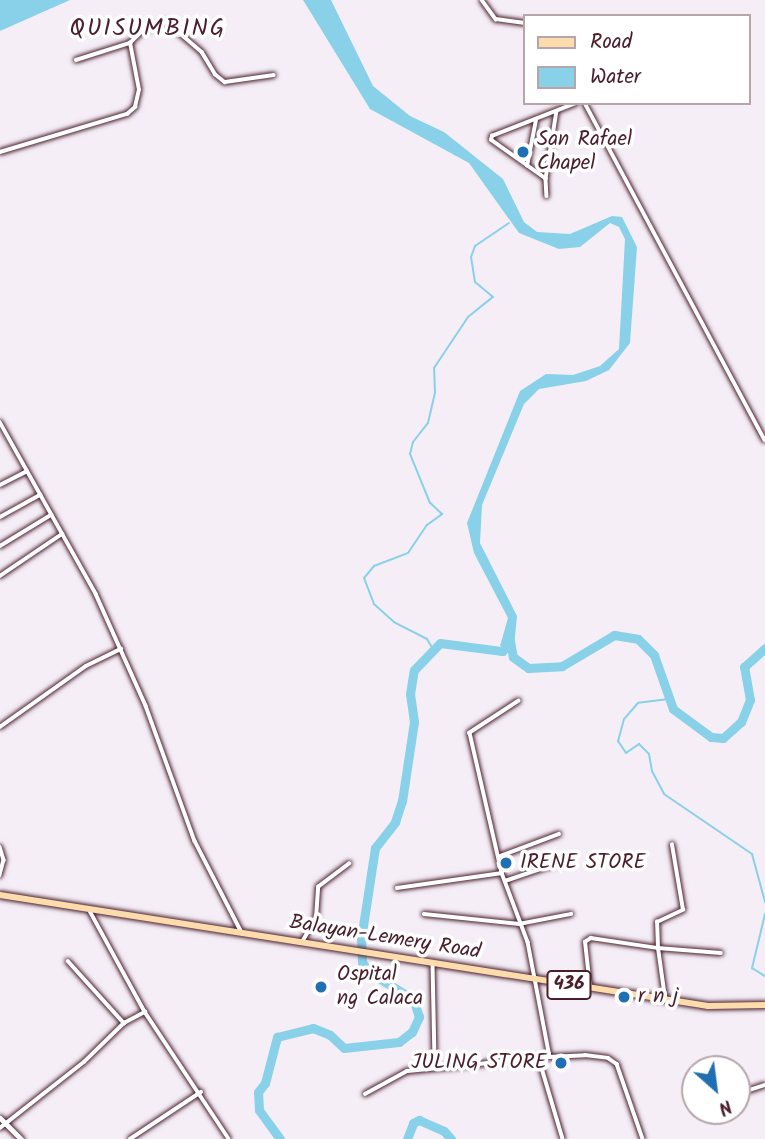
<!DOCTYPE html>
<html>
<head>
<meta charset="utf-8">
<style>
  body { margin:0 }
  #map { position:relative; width:765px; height:1139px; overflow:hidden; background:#f5eef7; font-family:Kalam,sans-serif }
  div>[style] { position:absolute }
  .water>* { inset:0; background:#88d1e9 }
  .stream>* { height:2px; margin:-1px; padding:0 1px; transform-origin:1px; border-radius:1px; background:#88d1e9 }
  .river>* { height:9px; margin:-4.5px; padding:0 4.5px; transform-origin:4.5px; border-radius:4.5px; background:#88d1e9 }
  .roads { filter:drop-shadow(0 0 2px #4a1f2b) drop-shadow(0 0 2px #4a1f2b) }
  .street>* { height:3.5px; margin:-1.75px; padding:0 1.75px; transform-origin:1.75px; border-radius:1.75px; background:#fff }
  .secondary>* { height:5px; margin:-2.5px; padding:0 2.5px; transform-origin:2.5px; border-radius:2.5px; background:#fff }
  .primary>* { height:6px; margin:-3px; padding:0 3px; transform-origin:3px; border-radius:3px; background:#fcdcac }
  .dots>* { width:19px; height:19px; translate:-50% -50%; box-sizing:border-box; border:4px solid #fff; border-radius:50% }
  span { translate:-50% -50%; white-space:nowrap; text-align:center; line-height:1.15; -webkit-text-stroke:7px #fff; paint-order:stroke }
  .shield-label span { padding:2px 5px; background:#fff; border:2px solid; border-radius:5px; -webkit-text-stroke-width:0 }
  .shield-label { font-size:19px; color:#4a1f2b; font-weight:700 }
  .poi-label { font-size:21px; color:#4a1f2b }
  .left { translate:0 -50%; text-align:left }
  .right { translate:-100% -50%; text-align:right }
  .street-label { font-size:21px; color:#4a1f2b }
  .quarter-label { font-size:24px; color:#4a1f2b; letter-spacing:2px }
  .legend { position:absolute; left:523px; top:14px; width:228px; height:91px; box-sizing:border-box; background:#fff; border:2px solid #b7a5aa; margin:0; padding:9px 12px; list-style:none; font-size:21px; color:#4a1f2b }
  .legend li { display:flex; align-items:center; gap:14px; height:35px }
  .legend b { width:35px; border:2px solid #b7a5aa }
  .north { position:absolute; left:681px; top:1055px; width:70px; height:70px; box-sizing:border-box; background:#fff; border:2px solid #b7a5aa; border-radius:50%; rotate:152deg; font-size:19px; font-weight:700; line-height:28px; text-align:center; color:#4a1f2b }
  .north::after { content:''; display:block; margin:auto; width:24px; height:32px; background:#1f6fb2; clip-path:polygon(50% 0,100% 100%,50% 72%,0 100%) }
</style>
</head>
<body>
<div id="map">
  <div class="water">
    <i style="clip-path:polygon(0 0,70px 0,0 31px)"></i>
    <i style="clip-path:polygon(303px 0,331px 0,373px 86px,410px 116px,444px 132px,503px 179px,524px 222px,537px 232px,570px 234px,612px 216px,622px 217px,637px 247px,630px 343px,609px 370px,586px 381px,539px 389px,524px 404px,482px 505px,480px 543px,517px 616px,514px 647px,500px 646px,508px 618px,474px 553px,467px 523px,520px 391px,546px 374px,573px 375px,600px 366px,619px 349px,625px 239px,619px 227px,610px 223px,580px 247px,559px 249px,519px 233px,469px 163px,370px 109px)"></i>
  </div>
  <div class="stream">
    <i style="left:433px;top:649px;width:12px;rotate:-121deg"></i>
    <i style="left:427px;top:639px;width:37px;rotate:-153deg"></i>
    <i style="left:394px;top:622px;width:27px;rotate:-138deg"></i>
    <i style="left:374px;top:604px;width:28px;rotate:-111deg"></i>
    <i style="left:364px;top:578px;width:16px;rotate:-50deg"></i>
    <i style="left:374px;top:566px;width:36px;rotate:-21deg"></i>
    <i style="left:408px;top:553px;width:34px;rotate:-56deg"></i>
    <i style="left:427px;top:525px;width:19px;rotate:-36deg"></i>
    <i style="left:442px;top:514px;width:16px;rotate:-137deg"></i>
    <i style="left:430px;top:503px;width:53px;rotate:-112.2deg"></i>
    <i style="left:410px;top:454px;width:12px;rotate:-76deg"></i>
    <i style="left:413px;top:442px;width:24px;rotate:-52deg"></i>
    <i style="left:428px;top:423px;width:31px;rotate:-77deg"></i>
    <i style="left:435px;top:393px;width:25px;rotate:-92deg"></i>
    <i style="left:434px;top:368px;width:61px;rotate:-56.3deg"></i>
    <i style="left:468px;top:317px;width:32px;rotate:-39deg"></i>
    <i style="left:493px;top:297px;width:23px;rotate:-140deg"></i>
    <i style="left:475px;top:282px;width:25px;rotate:-99deg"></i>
    <i style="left:471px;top:257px;width:12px;rotate:-70deg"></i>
    <i style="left:475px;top:246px;width:41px;rotate:-34.1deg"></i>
    <i style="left:669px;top:699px;width:31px;rotate:173deg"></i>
    <i style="left:638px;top:703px;width:21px;rotate:131deg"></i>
    <i style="left:624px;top:719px;width:23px;rotate:105deg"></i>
    <i style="left:618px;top:741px;width:14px;rotate:56deg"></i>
    <i style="left:626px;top:753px;width:16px;rotate:-35deg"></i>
    <i style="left:639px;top:744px;width:14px;rotate:45deg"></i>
    <i style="left:649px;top:754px;width:17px;rotate:80deg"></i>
    <i style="left:652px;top:771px;width:26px;rotate:62deg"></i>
    <i style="left:664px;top:794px;width:107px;rotate:34.3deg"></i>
    <i style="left:752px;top:854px;width:50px;rotate:74.8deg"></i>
    <i style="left:765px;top:914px;width:56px;rotate:103.5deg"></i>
    <i style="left:752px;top:968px;width:15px;rotate:32deg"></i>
  </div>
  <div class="river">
    <i style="left:509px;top:635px;width:22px;rotate:80deg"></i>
    <i style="left:513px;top:657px;width:19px;rotate:36deg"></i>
    <i style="left:528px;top:668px;width:34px;rotate:-3deg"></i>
    <i style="left:562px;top:666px;width:61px;rotate:-30.8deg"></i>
    <i style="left:614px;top:635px;width:24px;rotate:9deg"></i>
    <i style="left:638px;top:639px;width:23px;rotate:45deg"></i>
    <i style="left:654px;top:655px;width:57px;rotate:70.6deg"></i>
    <i style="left:673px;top:709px;width:47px;rotate:36.4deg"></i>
    <i style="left:711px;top:737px;width:12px;rotate:5deg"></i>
    <i style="left:723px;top:738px;width:24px;rotate:-42deg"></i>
    <i style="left:741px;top:722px;width:24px;rotate:-68deg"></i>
    <i style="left:750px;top:700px;width:34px;rotate:-100deg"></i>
    <i style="left:744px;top:667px;width:28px;rotate:-42deg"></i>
    <i style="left:280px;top:1139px;width:36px;rotate:-126deg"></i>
    <i style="left:259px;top:1110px;width:18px;rotate:-93deg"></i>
    <i style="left:258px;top:1092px;width:11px;rotate:-52deg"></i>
    <i style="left:265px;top:1083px;width:48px;rotate:-75.4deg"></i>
    <i style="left:277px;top:1037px;width:37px;rotate:-14deg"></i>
    <i style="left:313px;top:1028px;width:18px;rotate:22deg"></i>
    <i style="left:330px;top:1035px;width:19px;rotate:43deg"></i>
    <i style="left:344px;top:1048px;width:55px;rotate:-6.2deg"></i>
    <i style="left:399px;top:1042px;width:16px;rotate:-38deg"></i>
    <i style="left:412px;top:1032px;width:17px;rotate:-65deg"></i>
    <i style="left:419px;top:1017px;width:19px;rotate:-108deg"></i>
    <i style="left:413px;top:999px;width:52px;rotate:-148.5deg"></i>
    <i style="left:369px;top:972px;width:12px;rotate:-125deg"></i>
    <i style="left:362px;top:962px;width:23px;rotate:-92deg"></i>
    <i style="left:361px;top:939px;width:92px;rotate:-81.3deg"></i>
    <i style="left:375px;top:848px;width:33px;rotate:-52deg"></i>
    <i style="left:395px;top:822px;width:22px;rotate:-72deg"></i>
    <i style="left:402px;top:801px;width:80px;rotate:-81.4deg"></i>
    <i style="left:414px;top:722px;width:28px;rotate:-98deg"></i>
    <i style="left:410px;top:694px;width:24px;rotate:-81deg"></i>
    <i style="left:414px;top:670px;width:37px;rotate:-46deg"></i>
    <i style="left:440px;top:643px;width:63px;rotate:7.4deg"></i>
    <i style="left:502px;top:651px;width:11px;rotate:-45deg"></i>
    <i style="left:407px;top:1139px;width:17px;rotate:-69deg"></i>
    <i style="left:413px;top:1123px;width:7px;rotate:-27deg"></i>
    <i style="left:419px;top:1120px;width:27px;rotate:24deg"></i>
    <i style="left:444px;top:1131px;width:11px;rotate:49deg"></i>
  </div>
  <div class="roads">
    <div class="street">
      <i style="left:482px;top:0;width:24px;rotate:54deg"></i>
      <i style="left:496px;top:19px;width:29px;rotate:8deg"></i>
      <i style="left:76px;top:60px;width:57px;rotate:-17.5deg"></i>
      <i style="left:585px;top:103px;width:382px;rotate:61.9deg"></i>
      <i style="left:557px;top:111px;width:69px;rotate:99.2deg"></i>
      <i style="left:546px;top:179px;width:67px;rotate:-144.7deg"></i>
      <i style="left:491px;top:140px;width:4px;rotate:-76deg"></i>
      <i style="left:492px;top:136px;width:90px;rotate:-21.4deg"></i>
      <i style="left:0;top:152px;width:133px;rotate:-16.7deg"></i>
      <i style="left:127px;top:114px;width:11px;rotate:-41deg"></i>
      <i style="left:135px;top:107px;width:17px;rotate:-77deg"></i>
      <i style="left:139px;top:90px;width:48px;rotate:-100.8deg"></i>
      <i style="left:130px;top:43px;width:17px;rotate:-45deg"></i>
      <i style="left:142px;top:31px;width:27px;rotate:-20deg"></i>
      <i style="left:167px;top:22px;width:46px;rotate:40.6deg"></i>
      <i style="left:202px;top:52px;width:26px;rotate:59deg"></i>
      <i style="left:215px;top:74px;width:13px;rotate:39deg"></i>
      <i style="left:225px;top:82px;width:49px;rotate:-8.1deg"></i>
      <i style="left:527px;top:166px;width:47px;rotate:-78.9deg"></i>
      <i style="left:546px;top:179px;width:17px;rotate:87deg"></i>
      <i style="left:0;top:422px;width:197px;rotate:60.8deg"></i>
      <i style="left:96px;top:594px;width:123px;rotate:65.9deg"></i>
      <i style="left:146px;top:706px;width:144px;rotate:70.1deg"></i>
      <i style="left:195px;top:841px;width:101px;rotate:62.9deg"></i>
      <i style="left:0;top:485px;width:30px;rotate:-27deg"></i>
      <i style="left:0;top:517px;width:46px;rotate:-28.8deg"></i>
      <i style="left:0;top:546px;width:60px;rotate:-31.3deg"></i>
      <i style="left:0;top:576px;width:75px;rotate:-34.1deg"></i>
      <i style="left:519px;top:701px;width:59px;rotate:146.9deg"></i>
      <i style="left:470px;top:733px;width:144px;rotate:77.1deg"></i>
      <i style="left:502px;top:873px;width:74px;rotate:69.4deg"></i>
      <i style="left:528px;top:942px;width:117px;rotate:79.2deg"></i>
      <i style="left:550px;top:1057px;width:35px;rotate:-3deg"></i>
      <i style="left:585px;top:1055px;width:23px;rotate:7deg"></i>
      <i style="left:608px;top:1058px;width:11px;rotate:34deg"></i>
      <i style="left:617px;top:1064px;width:79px;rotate:70.9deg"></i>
      <i style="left:0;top:727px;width:105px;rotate:-35.3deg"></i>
      <i style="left:86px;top:666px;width:39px;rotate:-26deg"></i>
      <i style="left:0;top:847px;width:14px;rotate:73deg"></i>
      <i style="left:4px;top:860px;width:16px;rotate:105deg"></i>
      <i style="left:498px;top:857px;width:65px;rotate:-20.7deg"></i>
      <i style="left:505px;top:881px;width:56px;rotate:-18.8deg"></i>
      <i style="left:397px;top:888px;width:106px;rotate:-8.1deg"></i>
      <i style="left:90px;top:911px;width:115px;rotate:61.4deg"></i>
      <i style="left:145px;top:1012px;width:152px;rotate:56.5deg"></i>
      <i style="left:424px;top:914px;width:96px;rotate:6deg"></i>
      <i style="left:519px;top:924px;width:53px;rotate:-10.9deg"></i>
      <i style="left:302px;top:942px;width:28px;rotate:-60deg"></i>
      <i style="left:316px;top:918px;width:31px;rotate:-86deg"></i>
      <i style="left:318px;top:887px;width:39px;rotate:-37deg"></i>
      <i style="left:68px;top:961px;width:84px;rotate:47.9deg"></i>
      <i style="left:433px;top:964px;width:94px;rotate:88.8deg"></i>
      <i style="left:590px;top:987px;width:45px;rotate:-96.3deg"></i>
      <i style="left:585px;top:942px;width:7px;rotate:-34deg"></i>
      <i style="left:591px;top:938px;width:68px;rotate:8.5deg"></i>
      <i style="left:658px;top:948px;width:26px;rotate:-92deg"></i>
      <i style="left:657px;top:922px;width:29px;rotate:-25deg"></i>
      <i style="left:683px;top:910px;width:66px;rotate:-99.6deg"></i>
      <i style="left:665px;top:998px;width:50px;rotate:-98deg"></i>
      <i style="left:658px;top:948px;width:63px;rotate:4.5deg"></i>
      <i style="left:550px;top:1057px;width:11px;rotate:175deg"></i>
      <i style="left:539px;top:1058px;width:84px;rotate:73.5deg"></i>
      <i style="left:365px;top:1094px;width:48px;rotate:-28.7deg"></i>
      <i style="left:407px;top:1071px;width:133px;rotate:-5.6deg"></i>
      <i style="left:737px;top:1094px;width:29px;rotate:-18deg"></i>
      <i style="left:0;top:1128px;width:107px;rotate:-38.2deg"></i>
      <i style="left:84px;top:1062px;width:56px;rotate:-44.3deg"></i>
      <i style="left:124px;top:1023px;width:24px;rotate:-28deg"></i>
      <i style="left:130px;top:1139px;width:85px;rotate:-33.5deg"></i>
    </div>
    <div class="secondary">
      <i style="left:0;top:1118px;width:30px;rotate:45deg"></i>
    </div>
    <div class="primary">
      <i style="left:0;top:895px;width:717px;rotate:8.91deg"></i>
      <i style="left:708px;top:1006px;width:57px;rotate:-1deg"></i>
    </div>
  </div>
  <div class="dots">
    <i style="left:523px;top:152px;background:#1f6fb2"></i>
    <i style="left:506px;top:863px;background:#1f6fb2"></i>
    <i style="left:321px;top:987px;background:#1f6fb2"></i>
    <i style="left:624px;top:997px;background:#1f6fb2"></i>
    <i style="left:561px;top:1063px;background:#1f6fb2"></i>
  </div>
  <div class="shield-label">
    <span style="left:569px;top:985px">436</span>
  </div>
  <div class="poi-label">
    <span class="left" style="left:537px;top:152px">San Rafael<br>Chapel</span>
    <span class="left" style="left:520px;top:863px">IRENE STORE</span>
    <span class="left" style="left:337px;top:987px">Ospital<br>ng Calaca</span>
    <span class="left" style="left:638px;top:997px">r n j</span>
    <span class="right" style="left:547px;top:1063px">JULING STORE</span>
  </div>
  <div class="street-label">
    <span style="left:385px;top:938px;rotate:9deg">Balayan-Lemery Road</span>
  </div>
  <div class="quarter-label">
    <span style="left:148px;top:29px">QUISUMBING</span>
  </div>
  <ul class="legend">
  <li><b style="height:9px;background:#fcdcac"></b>Road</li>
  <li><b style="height:19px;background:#88d1e9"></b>Water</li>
  </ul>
  <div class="north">N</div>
</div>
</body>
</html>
